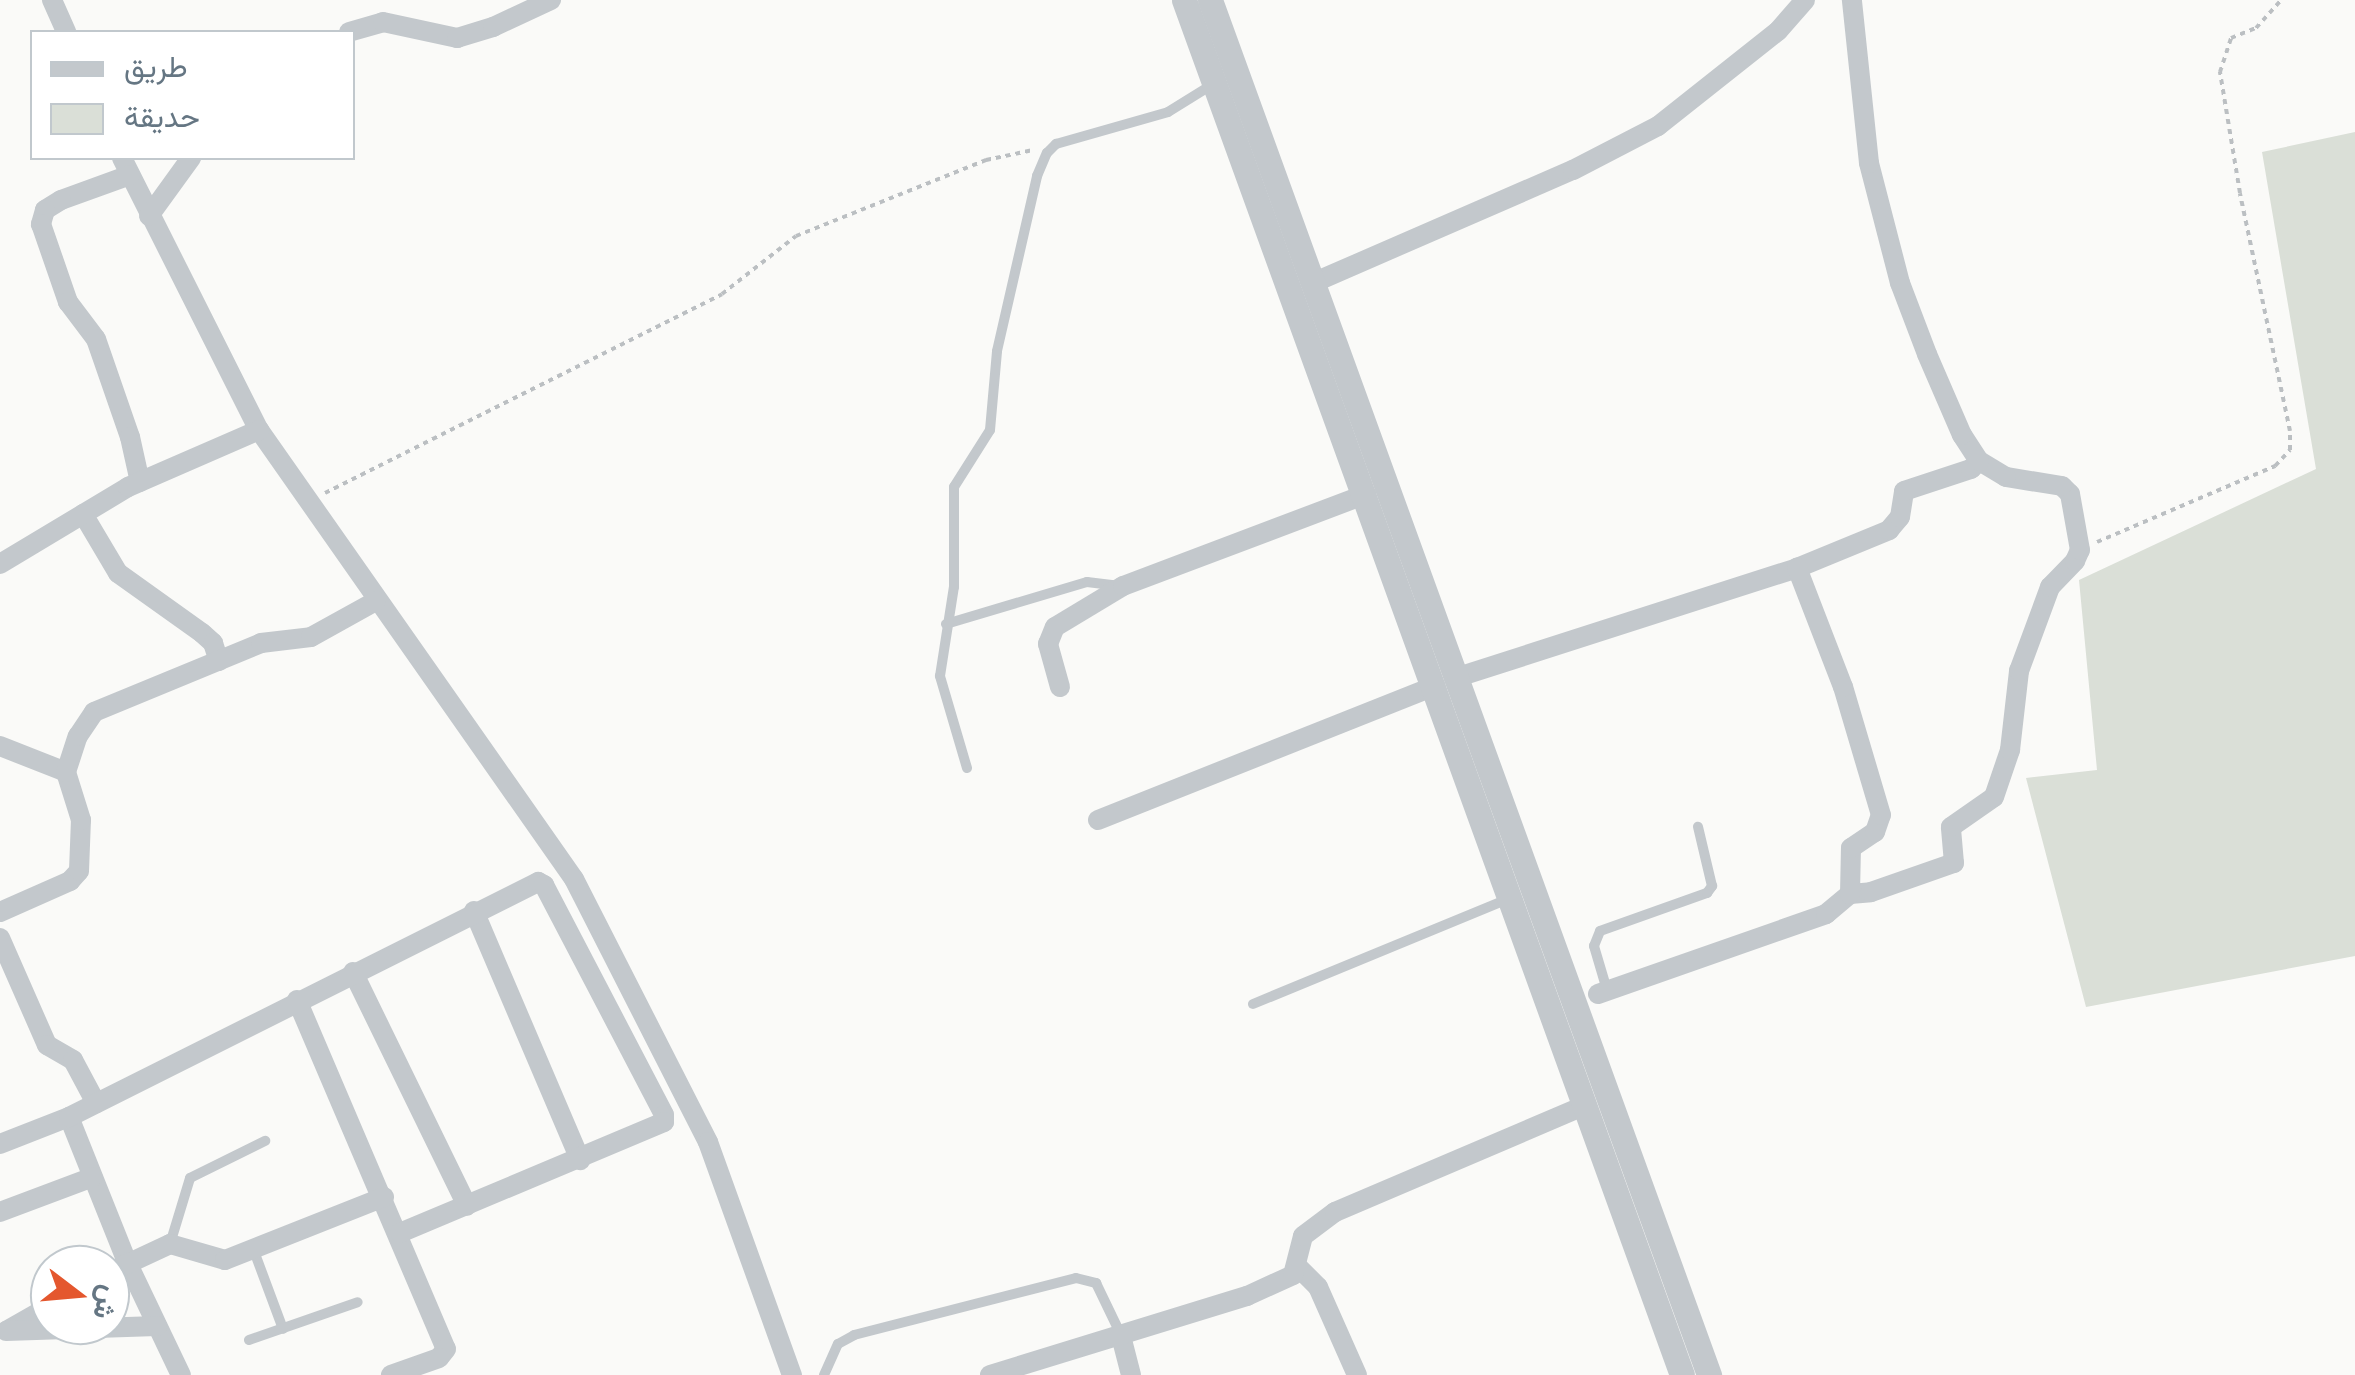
<!DOCTYPE html>
<html>
<head>
<meta charset="utf-8">
<style>
  body { margin:0 }
  #map { position:relative; width:2355px; height:1375px; overflow:hidden; background:#fafaf8; font-family:Mulish,Vazirmatn,sans-serif }
  div>[style] { position:absolute }
  .green>* { inset:0; background:#dadfd7 }
  .path>* { height:4px; margin-top:-2px; transform-origin:0; background:repeating-linear-gradient(90deg,#bbbfc2 0 5px,transparent 0 10px) }
  .service>* { height:10px; margin:-5px; padding:0 5px; transform-origin:5px; border-radius:5px; background:#c3c8cc }
  .minor>* { height:20px; margin:-10px; padding:0 10px; transform-origin:10px; border-radius:10px; background:#c3c8cc }
  .tertiary>* { height:25px; margin:-12.5px; padding:0 12.5px; transform-origin:12.5px; border-radius:12.5px; background:#c3c8cc }
  span { translate:-50% -50%; white-space:nowrap; text-align:center; line-height:1.15; -webkit-text-stroke:10px #fff; paint-order:stroke }
  .legend { position:absolute; left:30px; top:30px; width:325px; height:130px; box-sizing:border-box; background:#fff; border:2px solid #c1c8cd; margin:0; padding:12px 18px; list-style:none; font-size:30px; color:#657683 }
  .legend li { display:flex; align-items:center; gap:20px; height:50px }
  .legend b { width:50px; border:2px solid #c1c8cd }
  .north { position:absolute; left:30px; top:1245px; width:100px; height:100px; box-sizing:border-box; background:#fff; border:2px solid #c1c8cd; border-radius:50%; rotate:106deg; font-size:28px; font-weight:700; line-height:40px; text-align:center; color:#657683 }
  .north::after { content:''; display:block; margin:auto; width:35px; height:45px; background:#e4572e; clip-path:polygon(50% 0,100% 100%,50% 72%,0 100%) }
</style>
</head>
<body>
<div id="map">
  <div class="green">
    <i style="clip-path:polygon(2355px 132px,2355px 956px,2086px 1007px,2026px 778px,2097px 770px,2079px 580px,2316px 469px,2262px 152px)"></i>
  </div>
  <div class="path">
    <i style="left:325px;top:493px;width:444px;rotate:-26.6deg"></i>
    <i style="left:722px;top:294px;width:94px;rotate:-38.1deg"></i>
    <i style="left:796px;top:236px;width:205px;rotate:-21.8deg"></i>
    <i style="left:986px;top:160px;width:48px;rotate:-12deg"></i>
    <i style="left:2097px;top:542px;width:194px;rotate:-23.1deg"></i>
    <i style="left:2275px;top:466px;width:22px;rotate:-47deg"></i>
    <i style="left:2290px;top:450px;width:19px;rotate:-90deg"></i>
    <i style="left:2290px;top:431px;width:243px;rotate:-101.9deg"></i>
    <i style="left:2240px;top:193px;width:123px;rotate:-99.4deg"></i>
    <i style="left:2220px;top:72px;width:36px;rotate:-72deg"></i>
    <i style="left:2231px;top:38px;width:27px;rotate:-22deg"></i>
    <i style="left:2256px;top:28px;width:38px;rotate:-48deg"></i>
  </div>
  <div class="service">
    <i style="left:946px;top:624px;width:147px;rotate:-16.6deg"></i>
    <i style="left:1087px;top:582px;width:31px;rotate:7deg"></i>
    <i style="left:967px;top:768px;width:96px;rotate:-106.4deg"></i>
    <i style="left:940px;top:676px;width:90px;rotate:-81.1deg"></i>
    <i style="left:954px;top:587px;width:100px;rotate:-90deg"></i>
    <i style="left:954px;top:487px;width:67px;rotate:-57.7deg"></i>
    <i style="left:990px;top:430px;width:79px;rotate:-84.9deg"></i>
    <i style="left:997px;top:351px;width:180px;rotate:-77.1deg"></i>
    <i style="left:1037px;top:176px;width:25px;rotate:-67deg"></i>
    <i style="left:1047px;top:153px;width:13px;rotate:-45deg"></i>
    <i style="left:1056px;top:144px;width:116px;rotate:-15.9deg"></i>
    <i style="left:1168px;top:112px;width:55px;rotate:-31.7deg"></i>
    <i style="left:1607px;top:990px;width:46px;rotate:-106.5deg"></i>
    <i style="left:1594px;top:946px;width:16px;rotate:-68deg"></i>
    <i style="left:1600px;top:931px;width:114px;rotate:-19.6deg"></i>
    <i style="left:1707px;top:893px;width:9px;rotate:-54deg"></i>
    <i style="left:1712px;top:886px;width:61px;rotate:-103.3deg"></i>
    <i style="left:1253px;top:1004px;width:278px;rotate:-22.4deg"></i>
    <i style="left:170px;top:1244px;width:69px;rotate:-73.1deg"></i>
    <i style="left:190px;top:1178px;width:84px;rotate:-26.3deg"></i>
    <i style="left:254px;top:1251px;width:83px;rotate:69.6deg"></i>
    <i style="left:249px;top:1340px;width:115px;rotate:-19.2deg"></i>
    <i style="left:824px;top:1375px;width:34px;rotate:-66deg"></i>
    <i style="left:838px;top:1344px;width:18px;rotate:-29deg"></i>
    <i style="left:854px;top:1335px;width:229px;rotate:-14.4deg"></i>
    <i style="left:1076px;top:1278px;width:21px;rotate:14deg"></i>
    <i style="left:1096px;top:1283px;width:58px;rotate:64.3deg"></i>
  </div>
  <div class="minor">
    <i style="left:52px;top:0;width:35px;rotate:66deg"></i>
    <i style="left:349px;top:32px;width:35px;rotate:-16deg"></i>
    <i style="left:383px;top:22px;width:76px;rotate:12.2deg"></i>
    <i style="left:457px;top:38px;width:38px;rotate:-17deg"></i>
    <i style="left:493px;top:27px;width:64px;rotate:-25deg"></i>
    <i style="left:122px;top:158px;width:305px;rotate:63.3deg"></i>
    <i style="left:259px;top:430px;width:548px;rotate:54.95deg"></i>
    <i style="left:574px;top:879px;width:295px;rotate:63deg"></i>
    <i style="left:708px;top:1142px;width:248px;rotate:70.2deg"></i>
    <i style="left:130px;top:175px;width:73px;rotate:160.1deg"></i>
    <i style="left:61px;top:200px;width:19px;rotate:148deg"></i>
    <i style="left:45px;top:210px;width:15px;rotate:106deg"></i>
    <i style="left:41px;top:224px;width:83px;rotate:70.9deg"></i>
    <i style="left:68px;top:302px;width:46px;rotate:52.9deg"></i>
    <i style="left:96px;top:339px;width:104px;rotate:70.9deg"></i>
    <i style="left:130px;top:437px;width:46px;rotate:77.5deg"></i>
    <i style="left:149px;top:216px;width:72px;rotate:-54.1deg"></i>
    <i style="left:1315px;top:282px;width:281px;rotate:-23.5deg"></i>
    <i style="left:1573px;top:170px;width:96px;rotate:-27.4deg"></i>
    <i style="left:1658px;top:126px;width:153px;rotate:-38.4deg"></i>
    <i style="left:1778px;top:31px;width:41px;rotate:-48.9deg"></i>
    <i style="left:83px;top:514px;width:69px;rotate:59.3deg"></i>
    <i style="left:118px;top:573px;width:103px;rotate:35.5deg"></i>
    <i style="left:202px;top:633px;width:15px;rotate:42deg"></i>
    <i style="left:213px;top:643px;width:19px;rotate:72deg"></i>
    <i style="left:0;top:564px;width:149px;rotate:-31deg"></i>
    <i style="left:128px;top:487px;width:143px;rotate:-23.5deg"></i>
    <i style="left:1458px;top:677px;width:356px;rotate:-17.8deg"></i>
    <i style="left:1797px;top:568px;width:100px;rotate:-22.4deg"></i>
    <i style="left:1889px;top:530px;width:17px;rotate:-50deg"></i>
    <i style="left:1900px;top:517px;width:26px;rotate:-81deg"></i>
    <i style="left:1904px;top:491px;width:71px;rotate:-18.2deg"></i>
    <i style="left:1971px;top:469px;width:11px;rotate:-45deg"></i>
    <i style="left:1060px;top:687px;width:45px;rotate:-105.6deg"></i>
    <i style="left:1048px;top:644px;width:18px;rotate:-68deg"></i>
    <i style="left:1055px;top:627px;width:79px;rotate:-31.1deg"></i>
    <i style="left:1123px;top:586px;width:260px;rotate:-20.7deg"></i>
    <i style="left:0;top:746px;width:71px;rotate:21.5deg"></i>
    <i style="left:1098px;top:820px;width:363px;rotate:-21.7deg"></i>
    <i style="left:1850px;top:894px;width:21px;rotate:-5deg"></i>
    <i style="left:1871px;top:892px;width:88px;rotate:-19.3deg"></i>
    <i style="left:1954px;top:863px;width:36px;rotate:-95deg"></i>
    <i style="left:1951px;top:827px;width:52px;rotate:-34.9deg"></i>
    <i style="left:1994px;top:797px;width:50px;rotate:-71.2deg"></i>
    <i style="left:2010px;top:750px;width:80px;rotate:-83.5deg"></i>
    <i style="left:2019px;top:671px;width:90px;rotate:-69.7deg"></i>
    <i style="left:2050px;top:587px;width:36px;rotate:-46deg"></i>
    <i style="left:2075px;top:561px;width:12px;rotate:-66deg"></i>
    <i style="left:2080px;top:550px;width:57px;rotate:-100.1deg"></i>
    <i style="left:2070px;top:494px;width:11px;rotate:-135deg"></i>
    <i style="left:2062px;top:486px;width:57px;rotate:-170.9deg"></i>
    <i style="left:2006px;top:477px;width:31px;rotate:-149deg"></i>
    <i style="left:1979px;top:461px;width:31px;rotate:-123deg"></i>
    <i style="left:1962px;top:435px;width:88px;rotate:-113.4deg"></i>
    <i style="left:1927px;top:354px;width:76px;rotate:-110.8deg"></i>
    <i style="left:1900px;top:283px;width:124px;rotate:-104.5deg"></i>
    <i style="left:1869px;top:163px;width:164px;rotate:-96deg"></i>
    <i style="left:474px;top:911px;width:271px;rotate:66.9deg"></i>
    <i style="left:0;top:912px;width:77px;rotate:-23.9deg"></i>
    <i style="left:70px;top:881px;width:13px;rotate:-48deg"></i>
    <i style="left:79px;top:871px;width:51px;rotate:-87.8deg"></i>
    <i style="left:81px;top:820px;width:50px;rotate:-107.4deg"></i>
    <i style="left:66px;top:772px;width:38px;rotate:-72deg"></i>
    <i style="left:78px;top:736px;width:29px;rotate:-56deg"></i>
    <i style="left:94px;top:712px;width:181px;rotate:-22.4deg"></i>
    <i style="left:261px;top:643px;width:50px;rotate:-6.8deg"></i>
    <i style="left:311px;top:637px;width:74px;rotate:-29deg"></i>
    <i style="left:0;top:938px;width:117px;rotate:66.3deg"></i>
    <i style="left:47px;top:1045px;width:30px;rotate:30deg"></i>
    <i style="left:73px;top:1060px;width:49px;rotate:61.9deg"></i>
    <i style="left:353px;top:972px;width:260px;rotate:64deg"></i>
    <i style="left:1598px;top:994px;width:242px;rotate:-19.3deg"></i>
    <i style="left:1826px;top:914px;width:31px;rotate:-40deg"></i>
    <i style="left:1850px;top:894px;width:46px;rotate:-88.8deg"></i>
    <i style="left:1851px;top:848px;width:29px;rotate:-34deg"></i>
    <i style="left:1875px;top:832px;width:18px;rotate:-71deg"></i>
    <i style="left:1881px;top:815px;width:134px;rotate:-106.5deg"></i>
    <i style="left:1843px;top:687px;width:128px;rotate:-111.1deg"></i>
    <i style="left:297px;top:1000px;width:379px;rotate:66.9deg"></i>
    <i style="left:446px;top:1349px;width:11px;rotate:128deg"></i>
    <i style="left:439px;top:1358px;width:51px;rotate:160.5deg"></i>
    <i style="left:69px;top:1117px;width:156px;rotate:68.2deg"></i>
    <i style="left:127px;top:1262px;width:125px;rotate:64.5deg"></i>
    <i style="left:0;top:1144px;width:74px;rotate:-21.4deg"></i>
    <i style="left:69px;top:1117px;width:525px;rotate:-26.61deg"></i>
    <i style="left:538px;top:882px;width:7px;rotate:27deg"></i>
    <i style="left:544px;top:885px;width:259px;rotate:62.4deg"></i>
    <i style="left:664px;top:1115px;width:7px;rotate:90deg"></i>
    <i style="left:664px;top:1122px;width:286px;rotate:157.2deg"></i>
    <i style="left:0;top:1212px;width:99px;rotate:-20.6deg"></i>
    <i style="left:1298px;top:1267px;width:28px;rotate:45deg"></i>
    <i style="left:1318px;top:1287px;width:96px;rotate:66.1deg"></i>
    <i style="left:110px;top:1272px;width:66px;rotate:-25deg"></i>
    <i style="left:170px;top:1244px;width:57px;rotate:16.2deg"></i>
    <i style="left:225px;top:1260px;width:171px;rotate:-21.6deg"></i>
    <i style="left:8px;top:1330px;width:48px;rotate:-29.7deg"></i>
    <i style="left:6px;top:1331px;width:151px;rotate:-1.9deg"></i>
    <i style="left:1121px;top:1336px;width:40px;rotate:75.6deg"></i>
    <i style="left:990px;top:1375px;width:269px;rotate:-17.1deg"></i>
    <i style="left:1247px;top:1296px;width:51px;rotate:-24.5deg"></i>
    <i style="left:1293px;top:1275px;width:40px;rotate:-75.6deg"></i>
    <i style="left:1303px;top:1236px;width:40px;rotate:-37deg"></i>
    <i style="left:1335px;top:1212px;width:273px;rotate:-23.1deg"></i>
  </div>
  <div class="tertiary">
    <i style="left:1184px;top:0;width:1462px;rotate:70.09deg"></i>
    <i style="left:1210px;top:0;width:1463px;rotate:70.05deg"></i>
  </div>
  <ul class="legend">
  <li><b style="height:12px;background:#c3c8cc"></b>طريق</li>
  <li><b style="height:28px;background:#dadfd7"></b>حديقة</li>
  </ul>
  <div class="north">ش</div>
</div>
</body>
</html>
